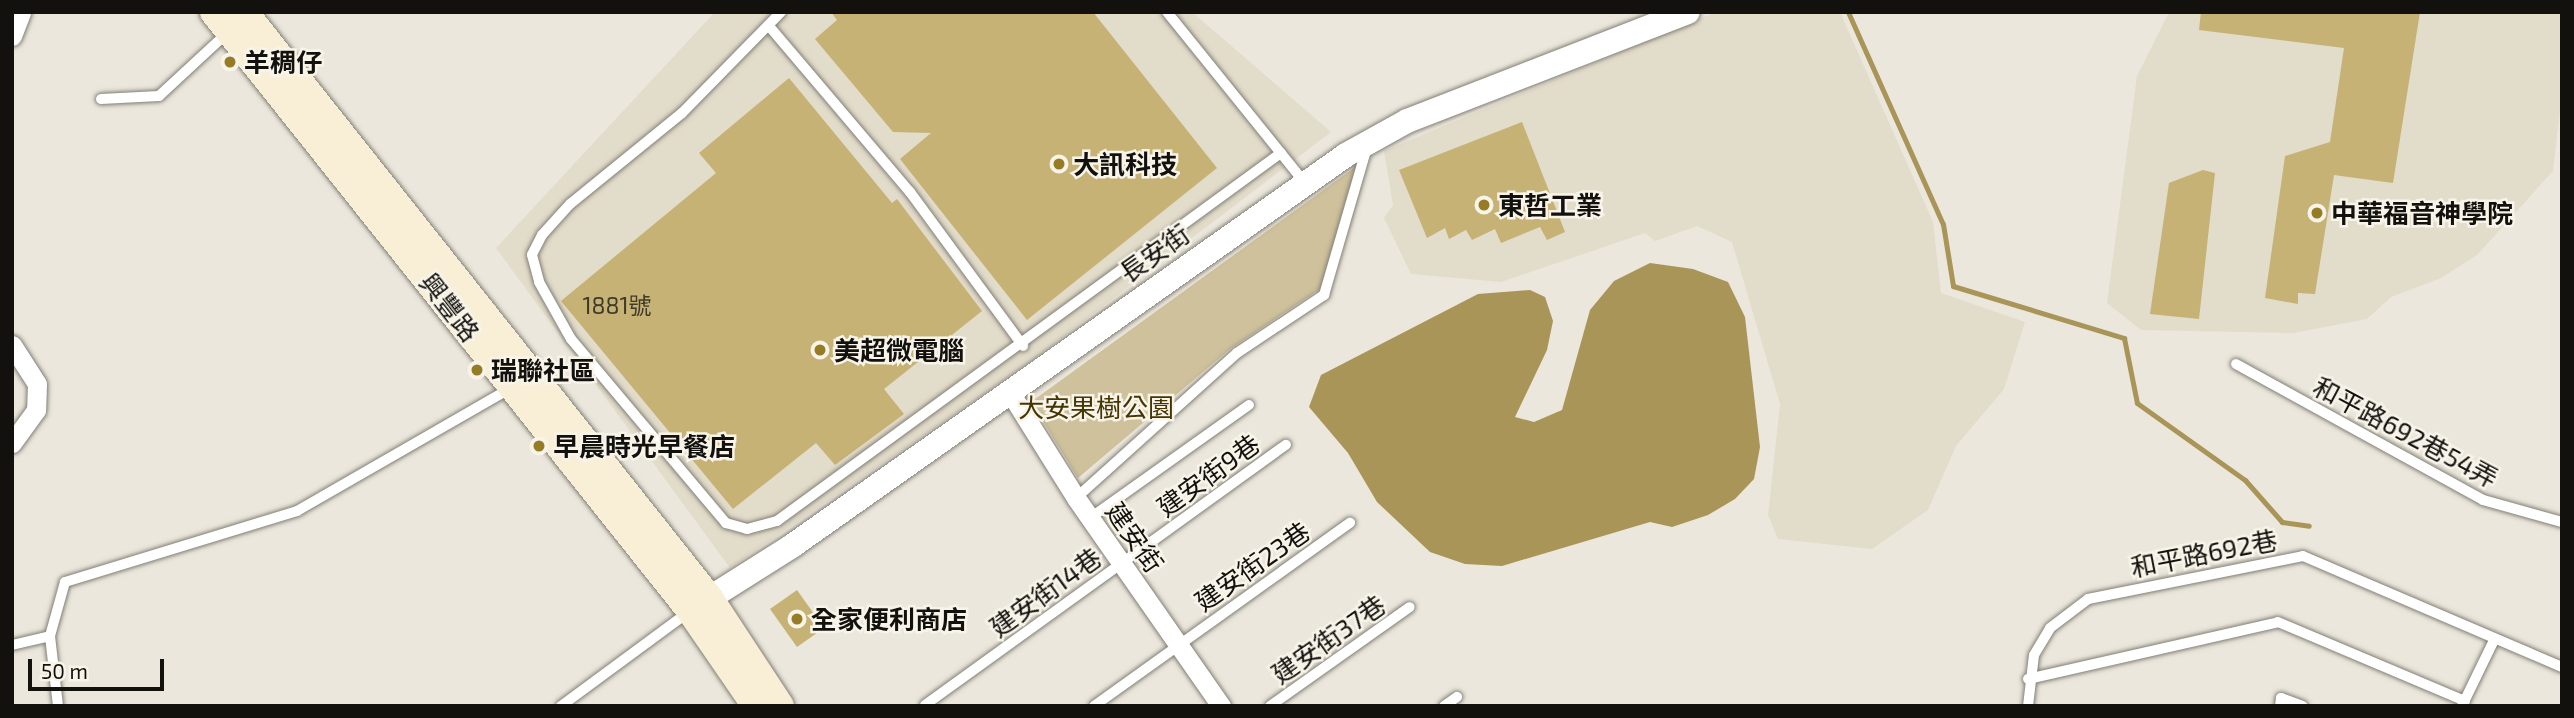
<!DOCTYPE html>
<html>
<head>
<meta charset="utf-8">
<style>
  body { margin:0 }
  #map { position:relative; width:2574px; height:718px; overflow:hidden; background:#ebe7dc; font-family:"Exo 2","Noto Sans TC",sans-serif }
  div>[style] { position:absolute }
  .built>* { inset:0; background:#e2dcca }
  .green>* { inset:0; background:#cec19b }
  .water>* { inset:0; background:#a99558 }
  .stream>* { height:5px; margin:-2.5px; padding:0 2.5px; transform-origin:2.5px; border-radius:2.5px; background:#a99558 }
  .building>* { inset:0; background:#c6b274 }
  .roads { filter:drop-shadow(0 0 2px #827f75) drop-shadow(0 0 2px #827f75) }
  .service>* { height:10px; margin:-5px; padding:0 5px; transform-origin:5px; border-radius:5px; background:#fff }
  .minor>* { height:19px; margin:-9.5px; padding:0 9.5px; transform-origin:9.5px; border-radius:9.5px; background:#fff }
  .tertiary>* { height:24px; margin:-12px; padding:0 12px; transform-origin:12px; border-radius:12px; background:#fff }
  .secondary>* { height:28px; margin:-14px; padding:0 14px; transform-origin:14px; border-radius:14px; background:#f8efd6 }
  .dots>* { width:19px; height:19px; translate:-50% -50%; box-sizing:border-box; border:4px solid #f8f4e9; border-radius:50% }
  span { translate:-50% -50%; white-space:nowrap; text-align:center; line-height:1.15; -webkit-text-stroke:5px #f8f4e9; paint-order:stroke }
  .number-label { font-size:23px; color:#3f3928 }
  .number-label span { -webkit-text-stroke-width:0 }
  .poi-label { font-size:26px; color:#12110e; font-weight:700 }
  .left { translate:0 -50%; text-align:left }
  .street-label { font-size:26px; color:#12110e }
  .park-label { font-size:26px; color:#443501 }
  .frame { position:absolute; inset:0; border:14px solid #12110e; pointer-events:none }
  .scale { position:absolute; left:28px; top:659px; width:136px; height:32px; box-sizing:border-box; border:4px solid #12110e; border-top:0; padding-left:9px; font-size:21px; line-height:24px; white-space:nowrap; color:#12110e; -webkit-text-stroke:5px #f8f4e9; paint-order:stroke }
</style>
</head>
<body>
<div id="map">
  <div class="built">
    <i style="clip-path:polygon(715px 12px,1192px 12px,1331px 132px,1031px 361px,730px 568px,496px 248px)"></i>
    <i style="clip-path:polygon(1716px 12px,1840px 12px,1933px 222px,1941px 293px,2025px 322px,2004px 389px,1956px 446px,1928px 510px,1872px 549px,1778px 539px,1768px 515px,1780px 404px,1732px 242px,1697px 226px,1655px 241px,1645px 233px,1501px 282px,1411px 274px,1384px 218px,1393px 205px,1384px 151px)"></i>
    <i style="clip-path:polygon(2169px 12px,2562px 12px,2562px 93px,2553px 171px,2477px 255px,2441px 278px,2391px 297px,2367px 319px,2293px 333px,2141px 330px,2107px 303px,2137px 76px)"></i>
  </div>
  <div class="green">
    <i style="clip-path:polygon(1358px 165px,1323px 287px,1230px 349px,1078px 478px,1031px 402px)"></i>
  </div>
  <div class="water">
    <i style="clip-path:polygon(1650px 263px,1693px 269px,1728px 282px,1745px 317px,1760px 447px,1754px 479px,1735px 499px,1708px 515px,1672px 527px,1650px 522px,1502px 566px,1465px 564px,1430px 552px,1377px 502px,1348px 453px,1309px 407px,1321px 375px,1478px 294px,1530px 290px,1545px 297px,1553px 321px,1547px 350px,1515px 417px,1534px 422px,1562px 410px,1590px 310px,1614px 281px)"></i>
  </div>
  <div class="stream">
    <i style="left:1848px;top:12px;width:232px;rotate:65.9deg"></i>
    <i style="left:1943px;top:224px;width:63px;rotate:80.8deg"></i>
    <i style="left:1953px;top:286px;width:179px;rotate:16.9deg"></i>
    <i style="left:2124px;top:338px;width:66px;rotate:78.7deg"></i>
    <i style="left:2137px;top:403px;width:133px;rotate:35.5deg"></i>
    <i style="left:2245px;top:480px;width:56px;rotate:48.6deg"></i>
    <i style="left:2282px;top:522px;width:27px;rotate:8deg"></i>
  </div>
  <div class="building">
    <i style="clip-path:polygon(831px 12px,1093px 12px,1217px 168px,1027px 320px,900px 159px,931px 133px,893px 132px,815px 39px,837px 20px)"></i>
    <i style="clip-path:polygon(2201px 12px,2420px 12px,2393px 183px,2334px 175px,2315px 294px,2298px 293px,2298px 304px,2265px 298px,2285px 156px,2330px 142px,2344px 48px,2199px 30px)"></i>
    <i style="clip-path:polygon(789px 78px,892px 203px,897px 199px,982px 311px,884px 389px,904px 414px,835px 465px,816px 443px,733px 509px,561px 301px,716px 173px,699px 153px)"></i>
    <i style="clip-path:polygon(1522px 122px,1565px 232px,1547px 240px,1540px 227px,1501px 243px,1495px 229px,1472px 240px,1466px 230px,1449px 239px,1445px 228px,1427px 238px,1399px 170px)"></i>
    <i style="clip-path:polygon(2203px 170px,2215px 173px,2199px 319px,2150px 314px,2169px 183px)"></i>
    <i style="clip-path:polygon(797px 590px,824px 628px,797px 647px,770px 609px)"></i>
  </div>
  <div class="roads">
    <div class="service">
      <i style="left:781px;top:12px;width:141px;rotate:134.4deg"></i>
      <i style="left:682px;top:113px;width:144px;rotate:140.9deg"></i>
      <i style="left:570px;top:204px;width:42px;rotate:132.1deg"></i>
      <i style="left:542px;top:235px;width:22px;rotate:117deg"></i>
      <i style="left:532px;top:255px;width:28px;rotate:75deg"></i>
      <i style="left:539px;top:282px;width:65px;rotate:60.7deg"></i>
      <i style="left:571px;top:339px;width:241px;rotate:49.9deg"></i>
      <i style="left:726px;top:523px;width:22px;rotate:16deg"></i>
      <i style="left:747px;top:529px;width:31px;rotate:-15deg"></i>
      <i style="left:777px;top:521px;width:624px;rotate:-36.14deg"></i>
      <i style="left:1167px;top:12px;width:220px;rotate:51.1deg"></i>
      <i style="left:769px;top:26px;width:218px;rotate:49.7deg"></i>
      <i style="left:910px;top:192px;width:191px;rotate:53.7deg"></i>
      <i style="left:101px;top:99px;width:58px;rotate:-3deg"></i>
      <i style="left:159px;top:96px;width:94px;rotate:-42.8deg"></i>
      <i style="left:2236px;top:364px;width:282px;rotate:28.8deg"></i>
      <i style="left:2483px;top:500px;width:82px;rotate:15.6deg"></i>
      <i style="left:1076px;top:498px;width:217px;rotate:-42deg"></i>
      <i style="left:1237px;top:353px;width:105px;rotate:-33.7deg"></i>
      <i style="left:1324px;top:295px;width:154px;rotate:-73.8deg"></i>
      <i style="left:1090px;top:518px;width:195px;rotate:-35.4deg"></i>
      <i style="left:50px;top:636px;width:70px;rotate:83.5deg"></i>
      <i style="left:12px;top:645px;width:39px;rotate:-13deg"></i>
      <i style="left:50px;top:636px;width:56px;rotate:-74.5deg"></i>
      <i style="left:65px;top:582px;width:243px;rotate:-17deg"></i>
      <i style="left:297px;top:511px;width:245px;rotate:-29.9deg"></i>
      <i style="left:2028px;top:679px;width:256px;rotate:-12.8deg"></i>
      <i style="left:2278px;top:622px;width:203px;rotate:22.9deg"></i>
      <i style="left:925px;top:705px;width:445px;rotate:-35.8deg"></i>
      <i style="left:561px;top:706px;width:157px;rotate:-36.4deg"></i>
      <i style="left:1094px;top:706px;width:315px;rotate:-35.6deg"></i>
      <i style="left:1270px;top:706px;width:171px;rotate:-35.3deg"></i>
      <i style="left:1444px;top:706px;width:16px;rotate:-35deg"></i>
      <i style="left:2028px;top:706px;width:51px;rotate:-83.3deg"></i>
      <i style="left:2034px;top:655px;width:31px;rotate:-59deg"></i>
      <i style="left:2050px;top:628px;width:48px;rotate:-37.3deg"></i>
      <i style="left:2088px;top:599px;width:219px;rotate:-11.3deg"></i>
      <i style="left:2303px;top:556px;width:282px;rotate:23.2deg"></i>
      <i style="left:2280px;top:706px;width:8px;rotate:-83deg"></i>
      <i style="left:2281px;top:698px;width:23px;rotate:20deg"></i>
      <i style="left:2462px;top:706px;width:73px;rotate:-64.1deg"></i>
    </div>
    <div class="minor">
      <i style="left:12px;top:36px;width:26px;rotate:-69deg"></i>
      <i style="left:12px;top:345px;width:46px;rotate:57.3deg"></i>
      <i style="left:37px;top:384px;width:26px;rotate:92deg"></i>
      <i style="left:36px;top:410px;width:41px;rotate:126deg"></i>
      <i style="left:1011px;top:394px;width:123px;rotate:58deg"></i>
      <i style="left:1076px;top:498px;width:254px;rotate:55.1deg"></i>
    </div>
    <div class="tertiary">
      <i style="left:694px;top:608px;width:116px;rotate:-32.3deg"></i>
      <i style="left:792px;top:546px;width:678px;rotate:-35.21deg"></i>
      <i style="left:1346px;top:155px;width:70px;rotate:-29.1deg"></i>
      <i style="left:1407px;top:121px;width:301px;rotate:-21.2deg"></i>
    </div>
    <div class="secondary">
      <i style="left:214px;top:12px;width:764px;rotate:51.48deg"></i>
      <i style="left:690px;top:610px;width:116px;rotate:55.5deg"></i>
      <i style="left:244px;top:12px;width:748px;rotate:51.57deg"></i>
      <i style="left:709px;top:598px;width:129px;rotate:56.7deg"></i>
    </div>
  </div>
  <div class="dots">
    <i style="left:230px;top:62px;background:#967c24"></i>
    <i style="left:1059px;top:164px;background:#967c24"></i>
    <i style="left:1484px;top:205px;background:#967c24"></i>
    <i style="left:2317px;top:213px;background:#967c24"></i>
    <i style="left:820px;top:350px;background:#967c24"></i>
    <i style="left:477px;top:370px;background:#967c24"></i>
    <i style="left:539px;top:446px;background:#967c24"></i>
    <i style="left:797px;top:619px;background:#967c24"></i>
  </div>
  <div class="number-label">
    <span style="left:617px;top:305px">1881號</span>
  </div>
  <div class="poi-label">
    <span class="left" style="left:244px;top:62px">羊稠仔</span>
    <span class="left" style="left:1073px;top:164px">大訊科技</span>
    <span class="left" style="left:1498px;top:205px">東哲工業</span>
    <span class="left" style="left:2331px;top:213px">中華福音神學院</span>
    <span class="left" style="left:834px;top:350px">美超微電腦</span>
    <span class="left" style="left:491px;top:370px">瑞聯社區</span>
    <span class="left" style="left:553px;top:446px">早晨時光早餐店</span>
    <span class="left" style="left:811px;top:619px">全家便利商店</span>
  </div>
  <div class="street-label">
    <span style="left:1154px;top:253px;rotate:-35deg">長安街</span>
    <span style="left:450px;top:307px;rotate:52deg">興豐路</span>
    <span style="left:2406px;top:432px;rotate:28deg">和平路692巷54弄</span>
    <span style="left:1208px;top:475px;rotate:-36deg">建安街9巷</span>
    <span style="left:1135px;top:537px;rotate:55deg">建安街</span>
    <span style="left:2204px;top:553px;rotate:-11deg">和平路692巷</span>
    <span style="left:1252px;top:566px;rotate:-35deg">建安街23巷</span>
    <span style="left:1045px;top:592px;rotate:-36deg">建安街14巷</span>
    <span style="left:1328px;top:639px;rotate:-35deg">建安街37巷</span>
  </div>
  <div class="park-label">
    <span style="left:1096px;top:407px">大安果樹公園</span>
  </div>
  <div class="frame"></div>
  <div class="scale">50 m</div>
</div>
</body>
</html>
